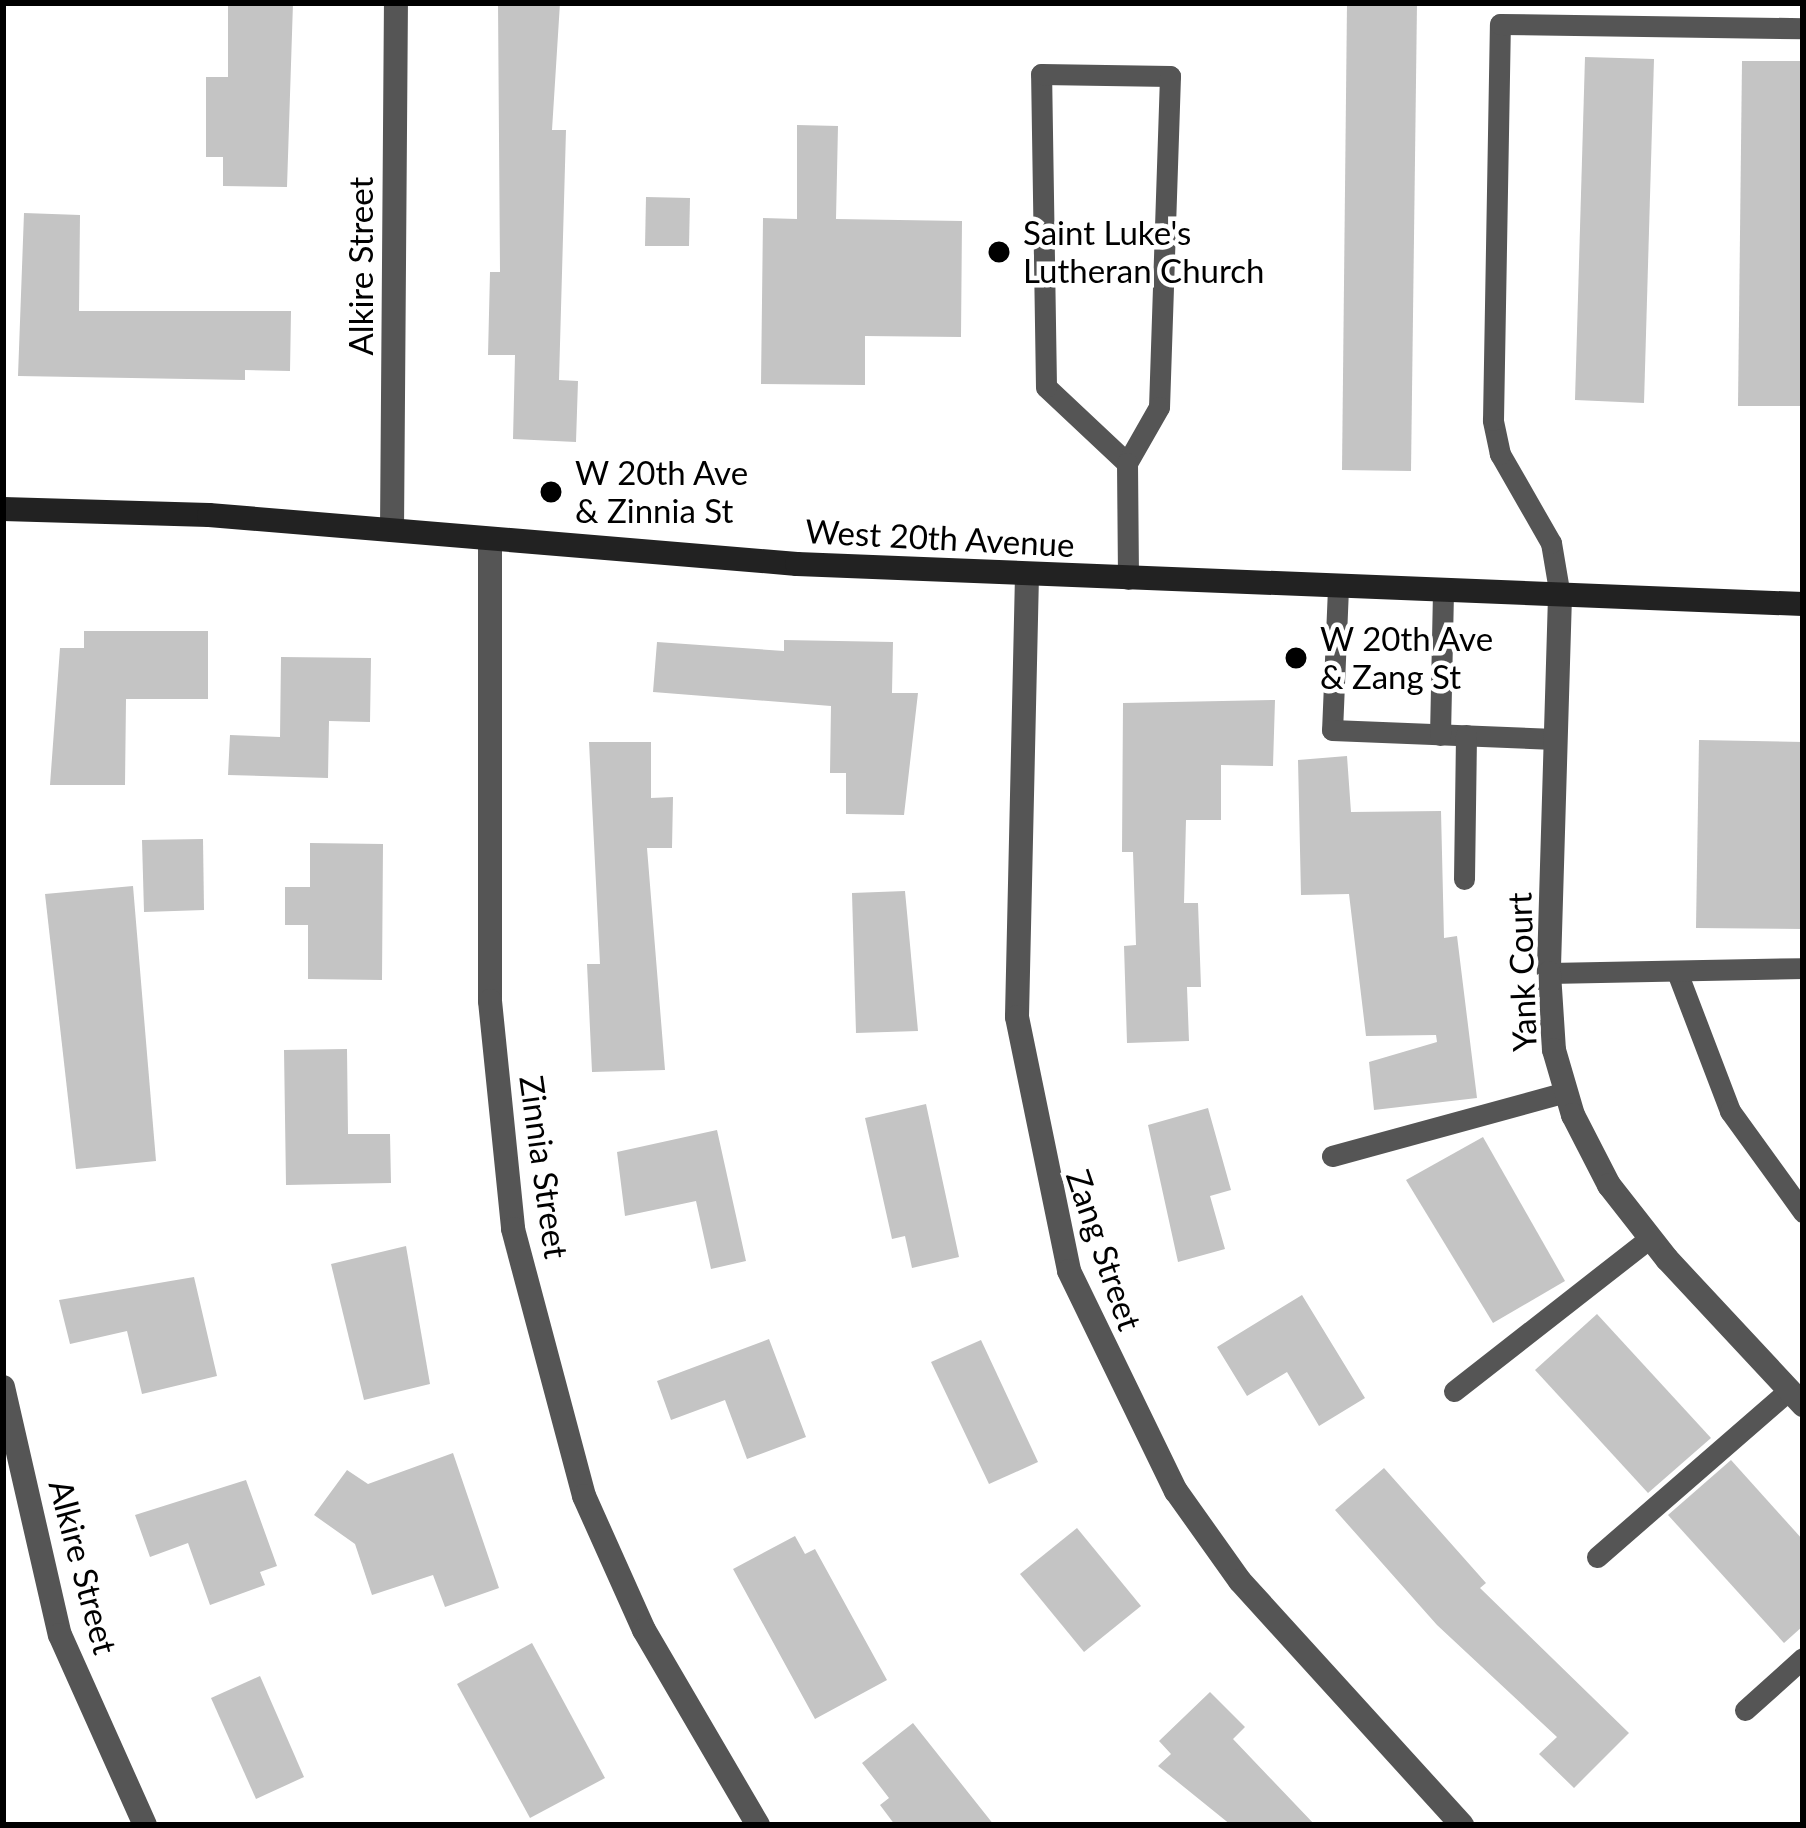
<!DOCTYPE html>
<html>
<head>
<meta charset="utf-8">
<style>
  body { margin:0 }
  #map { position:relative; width:1806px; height:1828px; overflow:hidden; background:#fff; font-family:Lato,sans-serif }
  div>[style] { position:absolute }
  .building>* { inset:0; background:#c4c4c4 }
  .lane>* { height:21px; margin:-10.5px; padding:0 10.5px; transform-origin:10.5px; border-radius:10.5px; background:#555 }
  .street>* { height:24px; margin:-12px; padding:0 12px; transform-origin:12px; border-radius:12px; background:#555 }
  .secondary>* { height:24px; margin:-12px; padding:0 12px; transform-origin:12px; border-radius:12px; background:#222 }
  .dots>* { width:33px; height:33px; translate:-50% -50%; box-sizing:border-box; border:6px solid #fff; border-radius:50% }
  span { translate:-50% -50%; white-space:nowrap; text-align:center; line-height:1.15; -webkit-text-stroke:9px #fff; paint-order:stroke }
  .poi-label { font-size:33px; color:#000 }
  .left { translate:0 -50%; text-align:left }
  .street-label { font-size:33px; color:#000 }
  .frame { position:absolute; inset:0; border:6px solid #000; pointer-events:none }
</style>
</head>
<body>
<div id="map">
  <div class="building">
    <i style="clip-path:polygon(228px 3px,293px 3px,287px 187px,223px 186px,223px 157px,206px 157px,206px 77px,228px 77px)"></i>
    <i style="clip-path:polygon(498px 3px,560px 3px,552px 130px,566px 130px,559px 380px,578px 381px,576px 442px,513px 439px,515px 355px,488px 355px,490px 272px,500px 272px)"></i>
    <i style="clip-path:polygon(1347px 3px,1417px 3px,1411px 471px,1342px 470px)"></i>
    <i style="clip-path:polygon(1585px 57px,1654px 59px,1644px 403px,1575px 400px)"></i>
    <i style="clip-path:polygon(1742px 61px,1803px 61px,1803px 406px,1738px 406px)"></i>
    <i style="clip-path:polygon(797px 125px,838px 126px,836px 219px,962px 221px,961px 337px,865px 336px,865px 385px,761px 384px,763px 218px,797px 219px)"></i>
    <i style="clip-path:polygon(646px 197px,690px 198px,689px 246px,645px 246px)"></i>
    <i style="clip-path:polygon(24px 213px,80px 215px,79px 311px,291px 311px,290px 371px,245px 370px,245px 380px,18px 376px)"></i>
    <i style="clip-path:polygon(84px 631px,208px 631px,208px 699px,126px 699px,125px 785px,50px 785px,60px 648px,84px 648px)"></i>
    <i style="clip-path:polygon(784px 640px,893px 642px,892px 693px,918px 693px,904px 815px,846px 814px,846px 773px,830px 773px,831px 706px,653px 692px,657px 642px,784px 651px)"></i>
    <i style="clip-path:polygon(281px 657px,371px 658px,370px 722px,329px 721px,328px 778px,228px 775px,230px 735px,280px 737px)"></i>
    <i style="clip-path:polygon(1275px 700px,1273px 766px,1221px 765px,1221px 820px,1186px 820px,1184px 903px,1198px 903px,1201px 987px,1187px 987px,1189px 1041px,1127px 1043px,1124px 946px,1136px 945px,1133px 852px,1122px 852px,1123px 703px)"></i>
    <i style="clip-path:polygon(1699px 740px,1803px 742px,1803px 929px,1696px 928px)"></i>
    <i style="clip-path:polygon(589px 742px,651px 742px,651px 798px,673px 797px,672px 848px,647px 848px,665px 1070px,592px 1072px,587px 964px,600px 964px)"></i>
    <i style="clip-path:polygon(1347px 756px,1351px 812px,1441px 811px,1444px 938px,1457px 936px,1477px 1098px,1374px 1110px,1369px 1062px,1437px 1042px,1436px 1035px,1366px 1036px,1349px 894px,1301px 895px,1298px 760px)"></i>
    <i style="clip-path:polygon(203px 839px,204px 910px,144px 912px,142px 840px)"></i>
    <i style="clip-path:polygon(310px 843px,383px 844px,382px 980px,308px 979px,308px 925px,285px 925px,285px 887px,310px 887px)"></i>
    <i style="clip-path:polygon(133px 886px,156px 1161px,76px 1169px,45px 894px)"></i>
    <i style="clip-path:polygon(905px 891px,918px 1031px,856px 1033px,852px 893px)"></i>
    <i style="clip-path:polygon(347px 1049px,348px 1134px,390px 1134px,391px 1183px,286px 1185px,284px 1050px)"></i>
    <i style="clip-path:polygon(926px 1104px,959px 1257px,912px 1268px,905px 1236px,892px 1239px,865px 1118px)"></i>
    <i style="clip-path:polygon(1208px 1108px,1231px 1190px,1210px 1196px,1225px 1249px,1178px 1262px,1148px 1125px)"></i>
    <i style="clip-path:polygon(717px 1130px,746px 1261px,711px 1269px,696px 1201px,625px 1216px,617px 1152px)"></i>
    <i style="clip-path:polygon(1483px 1137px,1565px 1281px,1493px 1323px,1406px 1180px)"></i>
    <i style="clip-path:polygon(406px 1246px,430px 1384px,364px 1400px,331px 1264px)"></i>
    <i style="clip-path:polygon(194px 1277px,217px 1376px,142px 1394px,127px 1331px,70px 1344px,59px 1300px)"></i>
    <i style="clip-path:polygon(1302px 1295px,1365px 1398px,1319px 1426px,1287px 1372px,1247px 1396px,1217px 1347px)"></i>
    <i style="clip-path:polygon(1597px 1314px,1711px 1438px,1648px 1493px,1535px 1370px)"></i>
    <i style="clip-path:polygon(769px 1339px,806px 1437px,747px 1459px,725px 1400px,671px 1420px,657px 1381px)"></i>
    <i style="clip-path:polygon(981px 1340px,1038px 1462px,989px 1484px,931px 1362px)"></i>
    <i style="clip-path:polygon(453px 1453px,499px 1588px,445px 1607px,433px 1575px,372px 1595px,355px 1544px,314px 1515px,347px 1470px,368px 1484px)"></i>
    <i style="clip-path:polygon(1731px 1460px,1803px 1540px,1803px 1626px,1784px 1643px,1668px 1515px)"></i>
    <i style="clip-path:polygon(1384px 1468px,1486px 1583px,1480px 1588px,1629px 1733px,1574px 1788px,1539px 1754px,1557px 1737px,1437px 1625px,1335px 1510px)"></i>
    <i style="clip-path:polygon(246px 1480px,277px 1566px,260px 1572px,265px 1585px,210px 1605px,188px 1543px,150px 1557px,135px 1515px)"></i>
    <i style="clip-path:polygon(1077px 1528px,1141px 1606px,1084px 1652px,1020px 1574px)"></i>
    <i style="clip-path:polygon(795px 1536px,805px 1554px,815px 1549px,887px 1680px,815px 1719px,733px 1569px)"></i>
    <i style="clip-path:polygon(532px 1643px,605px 1778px,530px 1818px,457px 1684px)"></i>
    <i style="clip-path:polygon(260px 1676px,304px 1777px,256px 1799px,211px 1698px)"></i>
    <i style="clip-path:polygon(1210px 1692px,1245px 1727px,1233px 1739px,1315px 1825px,1231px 1825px,1158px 1766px,1171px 1754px,1159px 1741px)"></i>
    <i style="clip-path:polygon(913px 1723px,994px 1825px,895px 1825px,880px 1805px,889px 1798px,862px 1763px)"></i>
  </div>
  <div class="lane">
    <i style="left:1127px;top:463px;width:111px;rotate:-136.8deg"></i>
    <i style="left:1046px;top:387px;width:313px;rotate:-90.9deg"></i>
    <i style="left:1041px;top:74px;width:129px;rotate:0.9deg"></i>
    <i style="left:1170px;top:76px;width:331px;rotate:91.9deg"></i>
    <i style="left:1159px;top:407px;width:64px;rotate:119.7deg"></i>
    <i style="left:1127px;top:463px;width:116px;rotate:89.5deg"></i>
    <i style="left:1338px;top:588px;width:142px;rotate:92.4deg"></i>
    <i style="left:1332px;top:730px;width:223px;rotate:2.3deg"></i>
    <i style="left:1560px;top:596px;width:54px;rotate:-99.6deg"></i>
    <i style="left:1551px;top:543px;width:103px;rotate:-119.8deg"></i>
    <i style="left:1500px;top:454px;width:35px;rotate:-102deg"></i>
    <i style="left:1493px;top:420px;width:396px;rotate:-89deg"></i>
    <i style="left:1500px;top:24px;width:303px;rotate:0.8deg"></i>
    <i style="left:1440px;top:735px;width:144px;rotate:-88.8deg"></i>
    <i style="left:1464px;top:879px;width:144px;rotate:-89.2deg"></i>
    <i style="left:1677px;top:972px;width:149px;rotate:69.1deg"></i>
    <i style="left:1730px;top:1111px;width:125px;rotate:54.1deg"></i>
    <i style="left:1549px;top:973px;width:254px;rotate:-1.1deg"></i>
    <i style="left:1332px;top:1156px;width:243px;rotate:-15.3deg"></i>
    <i style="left:1454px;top:1391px;width:249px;rotate:-38deg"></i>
    <i style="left:1597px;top:1557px;width:254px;rotate:-41deg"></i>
    <i style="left:1745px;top:1710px;width:78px;rotate:-41.9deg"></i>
  </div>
  <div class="street">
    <i style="left:392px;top:530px;width:527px;rotate:-89.57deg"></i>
    <i style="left:490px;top:539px;width:462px;rotate:90deg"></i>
    <i style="left:490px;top:1001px;width:229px;rotate:84.2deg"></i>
    <i style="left:513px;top:1229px;width:276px;rotate:75.1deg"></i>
    <i style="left:584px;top:1496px;width:147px;rotate:65.9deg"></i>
    <i style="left:644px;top:1630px;width:226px;rotate:59.7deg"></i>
    <i style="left:1027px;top:575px;width:442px;rotate:91.3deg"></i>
    <i style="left:1017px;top:1017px;width:259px;rotate:78.4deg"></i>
    <i style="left:1069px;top:1271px;width:245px;rotate:64.1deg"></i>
    <i style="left:1176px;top:1491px;width:110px;rotate:54.6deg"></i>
    <i style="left:1240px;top:1581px;width:330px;rotate:47.7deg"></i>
    <i style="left:1560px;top:596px;width:377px;rotate:91.7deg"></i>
    <i style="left:1549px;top:973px;width:77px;rotate:86.3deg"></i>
    <i style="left:1554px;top:1050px;width:68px;rotate:73.7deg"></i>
    <i style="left:1573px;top:1115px;width:79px;rotate:62.8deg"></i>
    <i style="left:1609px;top:1185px;width:94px;rotate:51.9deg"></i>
    <i style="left:1667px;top:1259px;width:200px;rotate:47deg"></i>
    <i style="left:3px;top:1387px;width:254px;rotate:77.1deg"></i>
    <i style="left:60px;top:1635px;width:208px;rotate:65.9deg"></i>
  </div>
  <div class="secondary">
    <i style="left:3px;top:509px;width:206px;rotate:1.7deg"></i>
    <i style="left:209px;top:515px;width:590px;rotate:4.76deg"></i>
    <i style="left:797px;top:564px;width:1007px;rotate:2.28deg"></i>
  </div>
  <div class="dots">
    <i style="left:999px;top:252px;background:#000"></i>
    <i style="left:551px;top:492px;background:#000"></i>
    <i style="left:1296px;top:658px;background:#000"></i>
  </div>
  <div class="poi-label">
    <span class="left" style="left:1023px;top:252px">Saint Luke's<br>Lutheran Church</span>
    <span class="left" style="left:575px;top:492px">W 20th Ave<br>&amp; Zinnia St</span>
    <span class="left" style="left:1320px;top:658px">W 20th Ave<br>&amp; Zang St</span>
  </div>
  <div class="street-label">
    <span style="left:361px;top:266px;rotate:-90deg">Alkire Street</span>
    <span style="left:940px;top:538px;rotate:3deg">West 20th Avenue</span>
    <span style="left:1522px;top:972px;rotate:-92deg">Yank Court</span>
    <span style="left:544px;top:1167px;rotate:82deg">Zinnia Street</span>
    <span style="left:1104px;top:1250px;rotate:71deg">Zang Street</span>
    <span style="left:83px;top:1567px;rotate:75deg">Alkire Street</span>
  </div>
  <div class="frame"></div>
</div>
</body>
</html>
